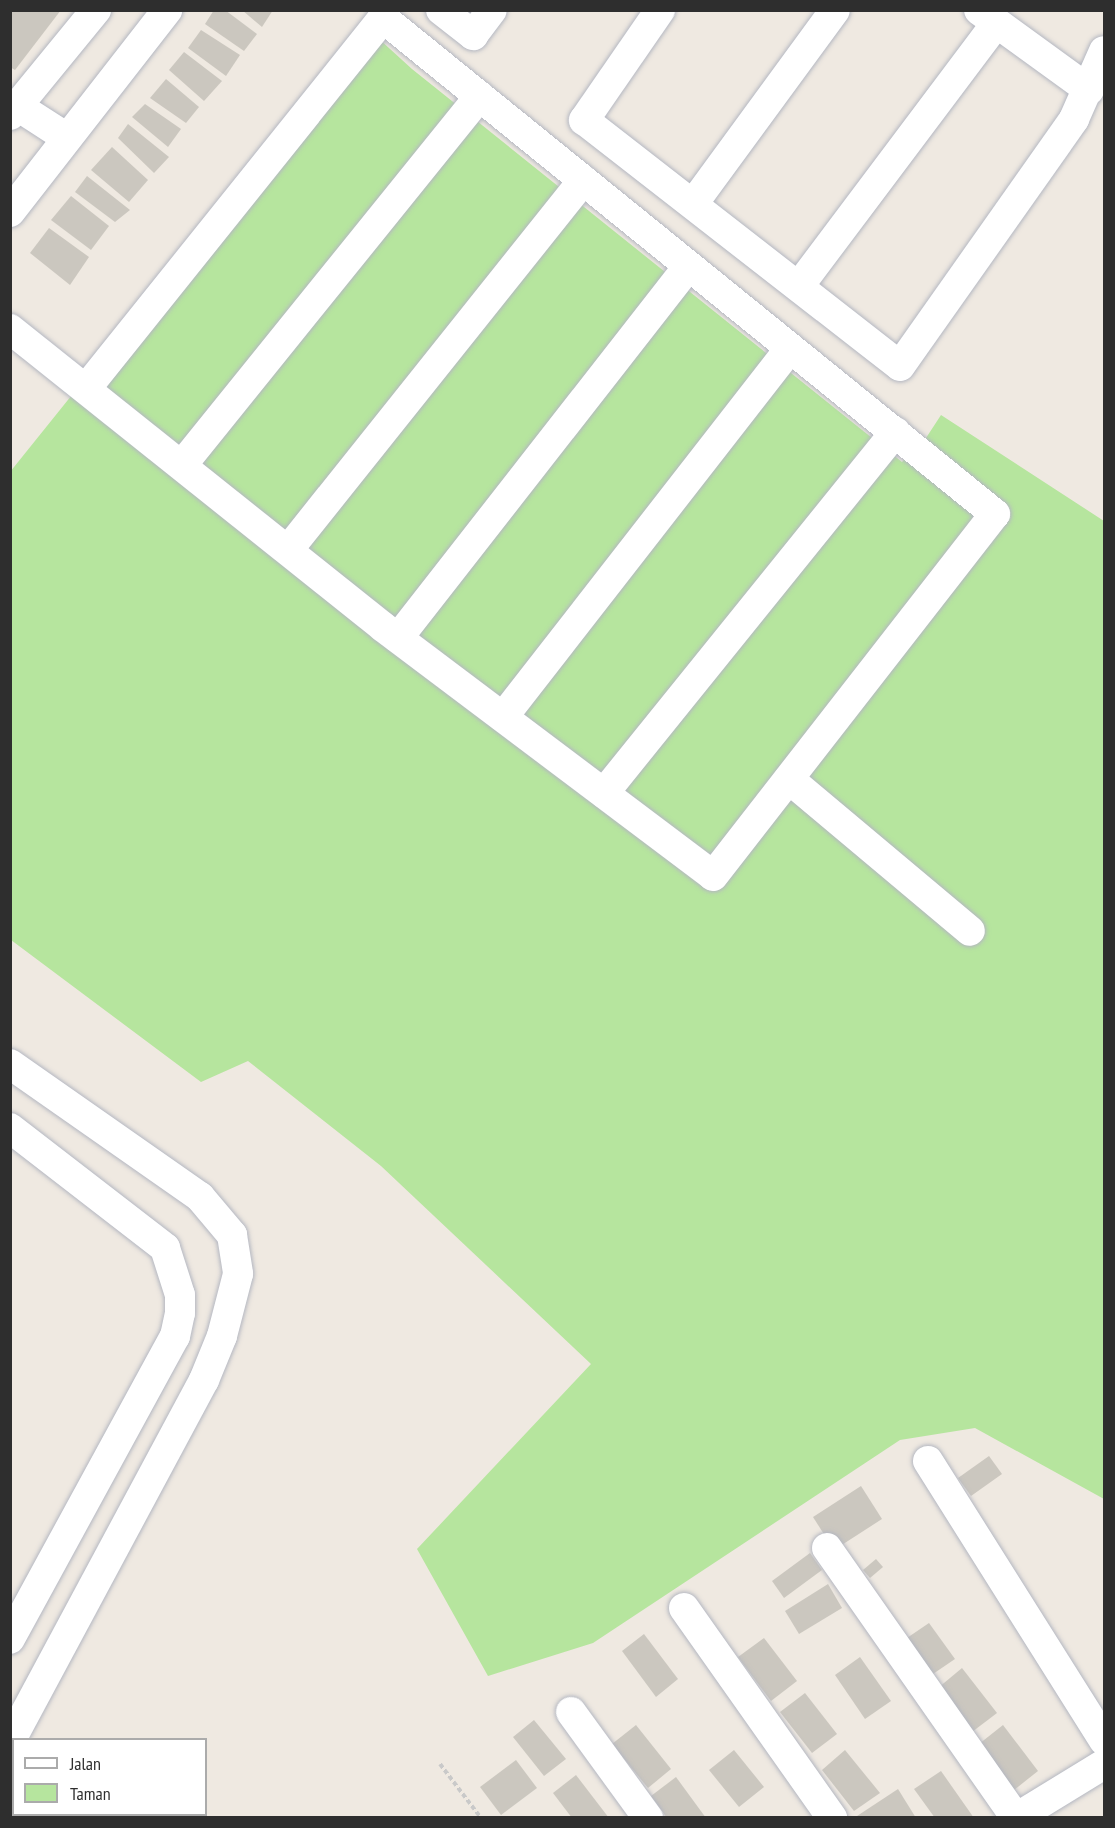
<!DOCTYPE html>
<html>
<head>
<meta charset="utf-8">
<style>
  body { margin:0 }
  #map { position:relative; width:1115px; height:1828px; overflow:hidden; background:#efe9e1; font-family:"PT Sans Narrow",sans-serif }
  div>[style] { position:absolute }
  .green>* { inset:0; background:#b6e59e }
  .building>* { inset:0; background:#cbc7bf }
  .path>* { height:4px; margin-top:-2px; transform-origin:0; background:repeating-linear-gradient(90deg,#c9c9c9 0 4.5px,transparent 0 7.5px) }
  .roads { filter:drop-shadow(0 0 2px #b4b7c1) drop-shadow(0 0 2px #b4b7c1) }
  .minor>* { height:30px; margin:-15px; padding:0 15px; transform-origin:15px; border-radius:15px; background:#fff }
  span { translate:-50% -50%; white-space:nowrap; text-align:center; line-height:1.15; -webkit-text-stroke:5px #fff; paint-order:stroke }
  .frame { position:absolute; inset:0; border:12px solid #2e2e2e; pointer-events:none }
  .legend { position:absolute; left:12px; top:1738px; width:195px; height:78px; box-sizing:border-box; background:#fff; border:2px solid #ababab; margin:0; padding:8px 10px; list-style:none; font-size:18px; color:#2e2e2e }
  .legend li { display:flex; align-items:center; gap:12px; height:30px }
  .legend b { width:30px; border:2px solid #ababab }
</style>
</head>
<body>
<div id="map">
  <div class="green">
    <i style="clip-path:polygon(367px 28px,412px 69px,902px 462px,926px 438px,941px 415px,1104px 521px,1104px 1499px,975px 1428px,900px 1440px,593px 1643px,488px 1676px,417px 1549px,591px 1364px,381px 1166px,248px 1061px,201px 1082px,11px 940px,10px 472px)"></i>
  </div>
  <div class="building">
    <i style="clip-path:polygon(10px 10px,61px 10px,15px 70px,10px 67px)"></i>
    <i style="clip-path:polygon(214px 10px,225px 10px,257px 34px,244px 51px,205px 24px)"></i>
    <i style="clip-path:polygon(242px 10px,273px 10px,262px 27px)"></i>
    <i style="clip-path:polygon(201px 30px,240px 55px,226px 76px,188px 48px)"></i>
    <i style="clip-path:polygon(184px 52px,222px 81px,204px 101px,169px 70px)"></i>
    <i style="clip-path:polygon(166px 79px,199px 107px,186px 123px,150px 98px)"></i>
    <i style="clip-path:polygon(145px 104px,181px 129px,168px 147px,132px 117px)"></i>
    <i style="clip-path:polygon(128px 124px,169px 157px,154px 173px,118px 138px)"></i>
    <i style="clip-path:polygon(112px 147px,148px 180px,129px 202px,91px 170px)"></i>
    <i style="clip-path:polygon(87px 176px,130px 210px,115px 222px,75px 192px)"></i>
    <i style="clip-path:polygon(71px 196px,109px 226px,91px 250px,51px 220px)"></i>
    <i style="clip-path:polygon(49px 228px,89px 257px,70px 285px,30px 253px)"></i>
    <i style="clip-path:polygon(989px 1456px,1002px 1474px,971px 1496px,958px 1478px)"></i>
    <i style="clip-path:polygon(861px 1486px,882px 1519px,834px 1550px,813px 1517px)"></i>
    <i style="clip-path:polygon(810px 1553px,822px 1570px,784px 1598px,772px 1581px)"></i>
    <i style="clip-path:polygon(876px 1559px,883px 1567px,870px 1578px,863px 1570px)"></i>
    <i style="clip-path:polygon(828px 1584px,842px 1608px,799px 1634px,785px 1611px)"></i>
    <i style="clip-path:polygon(929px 1623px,955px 1659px,930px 1676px,904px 1640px)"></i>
    <i style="clip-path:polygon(644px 1634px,678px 1679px,656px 1697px,622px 1651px)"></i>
    <i style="clip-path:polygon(764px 1638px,797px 1681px,771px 1701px,738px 1657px)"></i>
    <i style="clip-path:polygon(860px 1657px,891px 1701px,865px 1719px,835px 1675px)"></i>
    <i style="clip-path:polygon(962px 1668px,997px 1713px,972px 1732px,938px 1688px)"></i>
    <i style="clip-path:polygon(805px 1693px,837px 1734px,812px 1753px,780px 1712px)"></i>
    <i style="clip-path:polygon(534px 1720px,566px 1759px,544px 1776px,513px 1737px)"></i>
    <i style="clip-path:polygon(636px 1725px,671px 1769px,648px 1788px,612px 1744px)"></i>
    <i style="clip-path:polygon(1003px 1725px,1038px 1771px,1014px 1790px,979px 1744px)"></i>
    <i style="clip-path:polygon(734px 1750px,764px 1787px,739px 1807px,709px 1770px)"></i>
    <i style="clip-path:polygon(845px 1750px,880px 1793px,854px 1811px,822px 1770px)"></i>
    <i style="clip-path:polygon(516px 1760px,537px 1788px,501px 1815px,480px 1787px)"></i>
    <i style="clip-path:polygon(941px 1771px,974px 1818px,935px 1818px,914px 1789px)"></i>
    <i style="clip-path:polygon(576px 1775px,609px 1818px,572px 1818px,553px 1793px)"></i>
    <i style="clip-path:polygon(676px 1777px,706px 1818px,667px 1818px,651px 1796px)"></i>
    <i style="clip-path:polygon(898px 1789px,916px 1818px,854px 1818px)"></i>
  </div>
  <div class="path">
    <i style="left:440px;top:1764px;width:68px;rotate:52.8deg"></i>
  </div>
  <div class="roads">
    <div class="minor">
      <i style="left:441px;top:10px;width:41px;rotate:38deg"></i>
      <i style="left:473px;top:35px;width:31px;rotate:-53deg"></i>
      <i style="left:660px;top:10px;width:134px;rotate:124.6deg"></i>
      <i style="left:584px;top:120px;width:400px;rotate:37.9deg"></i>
      <i style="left:900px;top:366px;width:302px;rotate:-54.8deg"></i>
      <i style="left:1074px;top:119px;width:74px;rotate:-66.2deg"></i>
      <i style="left:979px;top:10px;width:136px;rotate:36deg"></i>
      <i style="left:19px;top:107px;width:57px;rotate:32.9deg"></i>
      <i style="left:10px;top:115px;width:136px;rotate:-50.7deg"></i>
      <i style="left:693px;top:204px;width:240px;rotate:-53.8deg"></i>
      <i style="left:10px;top:212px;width:256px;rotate:-52.1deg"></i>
      <i style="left:799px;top:286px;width:328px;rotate:-53.1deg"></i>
      <i style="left:10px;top:329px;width:477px;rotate:38.6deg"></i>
      <i style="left:383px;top:627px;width:413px;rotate:37deg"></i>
      <i style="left:713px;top:876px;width:459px;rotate:-52.1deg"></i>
      <i style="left:995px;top:514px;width:788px;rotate:-140.98deg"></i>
      <i style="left:383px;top:18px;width:475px;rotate:128.7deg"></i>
      <i style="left:182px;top:465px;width:474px;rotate:-51.1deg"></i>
      <i style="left:288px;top:550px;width:473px;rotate:-51.4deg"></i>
      <i style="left:398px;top:638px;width:472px;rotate:-52deg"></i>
      <i style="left:503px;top:717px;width:467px;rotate:-52.1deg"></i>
      <i style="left:789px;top:779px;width:236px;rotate:40deg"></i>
      <i style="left:604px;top:793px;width:464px;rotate:-51.1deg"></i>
      <i style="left:10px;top:1064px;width:232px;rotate:35deg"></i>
      <i style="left:200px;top:1197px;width:50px;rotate:49.9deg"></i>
      <i style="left:232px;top:1235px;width:39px;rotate:81deg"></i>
      <i style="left:238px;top:1274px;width:64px;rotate:104.5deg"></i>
      <i style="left:222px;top:1336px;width:48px;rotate:112.2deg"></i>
      <i style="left:204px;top:1380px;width:411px;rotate:118.2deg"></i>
      <i style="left:10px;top:1128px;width:196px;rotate:37.7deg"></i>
      <i style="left:165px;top:1248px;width:49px;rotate:72.3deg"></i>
      <i style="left:180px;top:1295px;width:18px;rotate:90deg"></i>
      <i style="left:180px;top:1313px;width:24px;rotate:102deg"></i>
      <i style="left:175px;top:1336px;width:345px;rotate:118.6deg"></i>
      <i style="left:928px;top:1461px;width:330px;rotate:57.8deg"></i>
      <i style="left:827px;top:1548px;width:330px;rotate:55deg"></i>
      <i style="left:1016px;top:1818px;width:103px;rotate:-31.5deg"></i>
      <i style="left:684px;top:1608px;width:257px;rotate:54.8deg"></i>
      <i style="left:571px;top:1712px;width:131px;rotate:54deg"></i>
    </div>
  </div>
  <div class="frame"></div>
  <ul class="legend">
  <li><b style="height:8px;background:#fff"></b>Jalan</li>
  <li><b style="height:16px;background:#b6e59e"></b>Taman</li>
  </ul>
</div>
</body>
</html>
